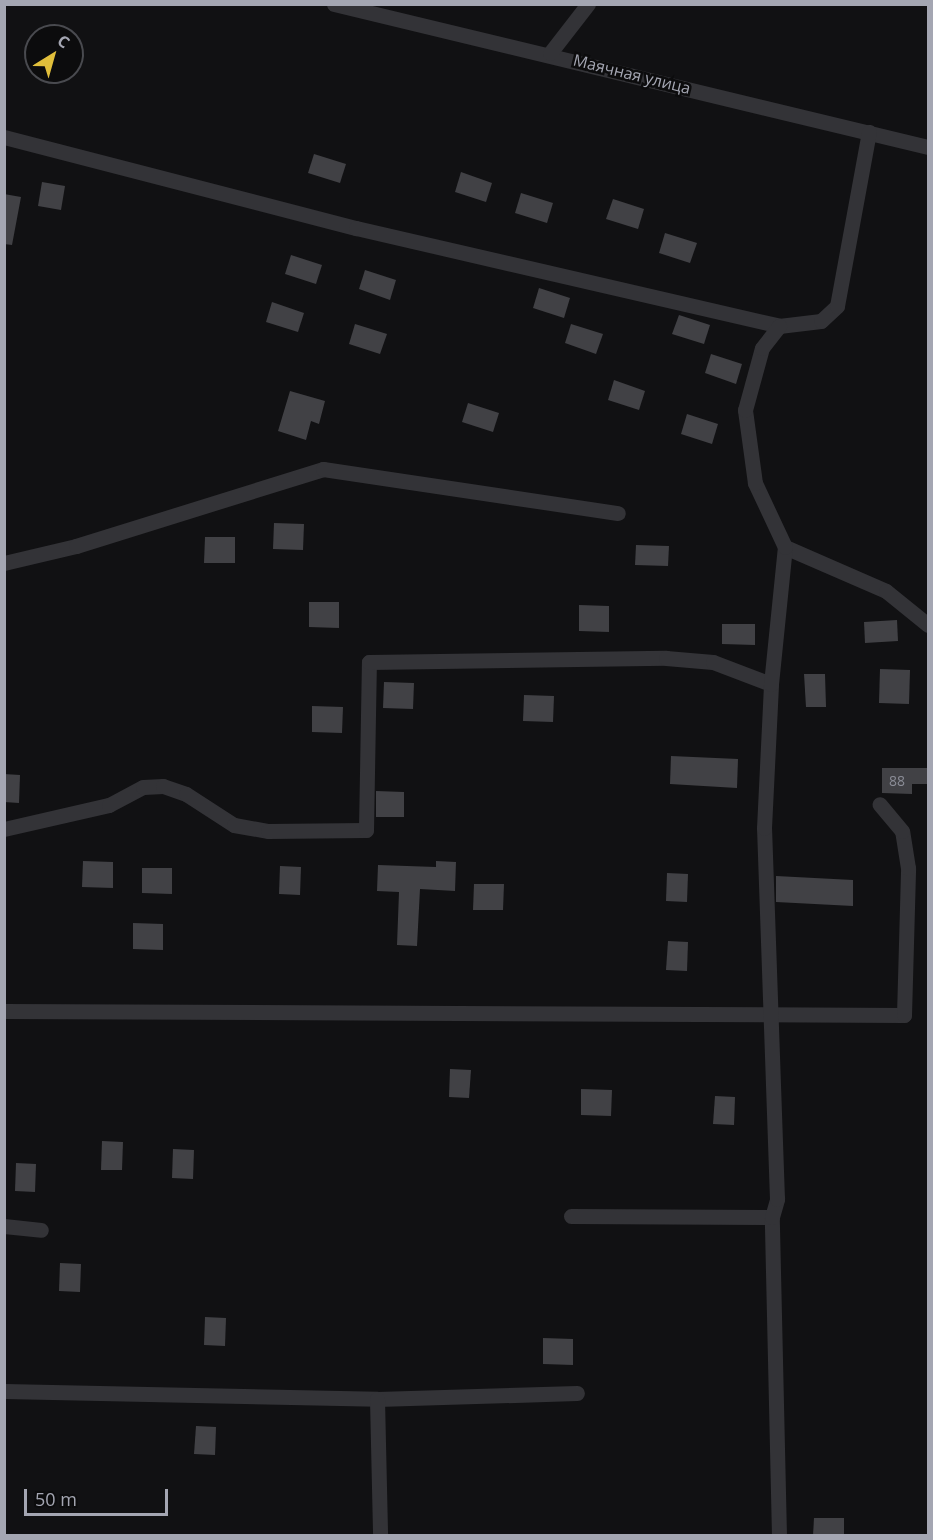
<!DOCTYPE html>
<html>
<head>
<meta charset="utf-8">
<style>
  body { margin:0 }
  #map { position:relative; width:933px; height:1540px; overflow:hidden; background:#111113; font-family:"Open Sans",sans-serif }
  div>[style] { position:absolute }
  .building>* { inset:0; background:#414145 }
  .minor>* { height:15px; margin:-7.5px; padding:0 7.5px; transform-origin:7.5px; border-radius:7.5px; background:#333337 }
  span { translate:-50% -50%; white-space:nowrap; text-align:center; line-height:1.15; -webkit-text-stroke:5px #0c0c0d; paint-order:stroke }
  .number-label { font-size:14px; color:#8b8d97 }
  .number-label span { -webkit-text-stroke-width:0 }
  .street-label { font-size:16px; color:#a4a6b2 }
  .frame { position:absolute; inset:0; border:6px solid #a4a6b2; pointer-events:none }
  .north { position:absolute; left:24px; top:24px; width:60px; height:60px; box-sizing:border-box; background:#0c0c0d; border:2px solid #494a4f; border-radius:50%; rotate:37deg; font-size:16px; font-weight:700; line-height:24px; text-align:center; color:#a4a6b2 }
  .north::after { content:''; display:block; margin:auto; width:21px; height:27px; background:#e1bf3b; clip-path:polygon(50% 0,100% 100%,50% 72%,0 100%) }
  .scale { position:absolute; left:24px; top:1489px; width:144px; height:27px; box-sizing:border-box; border:3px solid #a4a6b2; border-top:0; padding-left:8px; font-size:18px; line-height:21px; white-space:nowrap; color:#a4a6b2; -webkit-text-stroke:4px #0c0c0d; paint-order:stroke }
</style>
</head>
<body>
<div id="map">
  <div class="building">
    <i style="clip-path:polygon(314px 154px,346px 164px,340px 183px,308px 173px)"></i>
    <i style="clip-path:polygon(461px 172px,492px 183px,486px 202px,455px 192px)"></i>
    <i style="clip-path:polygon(42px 182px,65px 186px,61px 210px,38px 206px)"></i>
    <i style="clip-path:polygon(521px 193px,553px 203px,547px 223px,515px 213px)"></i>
    <i style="clip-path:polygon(4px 194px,21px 197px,12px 245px,4px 244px)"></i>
    <i style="clip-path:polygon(613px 199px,644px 209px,638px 229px,606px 219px)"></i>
    <i style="clip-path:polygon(665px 233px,697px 243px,690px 263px,659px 253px)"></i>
    <i style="clip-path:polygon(291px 255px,322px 265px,316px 284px,285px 274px)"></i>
    <i style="clip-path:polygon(365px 270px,396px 280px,390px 300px,359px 289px)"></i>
    <i style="clip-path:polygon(539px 288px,570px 298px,564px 318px,533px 308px)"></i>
    <i style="clip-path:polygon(272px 302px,304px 313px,298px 332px,266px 322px)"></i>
    <i style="clip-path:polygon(679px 315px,710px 325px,704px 344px,672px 334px)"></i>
    <i style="clip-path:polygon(355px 324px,387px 334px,380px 354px,349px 344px)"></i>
    <i style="clip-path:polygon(571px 324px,603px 334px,596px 354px,565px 343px)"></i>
    <i style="clip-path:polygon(711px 354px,742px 364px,736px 384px,705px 373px)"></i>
    <i style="clip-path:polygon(614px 380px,645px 391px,639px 410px,608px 400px)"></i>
    <i style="clip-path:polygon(290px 391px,325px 401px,319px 424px,311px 421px,306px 440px,278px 431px)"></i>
    <i style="clip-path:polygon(468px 403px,499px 413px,493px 432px,462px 422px)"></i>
    <i style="clip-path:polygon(687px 414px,718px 424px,712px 444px,681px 434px)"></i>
    <i style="clip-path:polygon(274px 523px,304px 524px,303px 550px,273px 549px)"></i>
    <i style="clip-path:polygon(205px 537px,235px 537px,235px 563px,204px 563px)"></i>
    <i style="clip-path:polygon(636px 545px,669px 546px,668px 566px,635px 565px)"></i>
    <i style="clip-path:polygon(309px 602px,339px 602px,339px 628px,309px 627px)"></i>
    <i style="clip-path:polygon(579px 605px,609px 606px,609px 632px,579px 631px)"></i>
    <i style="clip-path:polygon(897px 620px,898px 641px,865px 643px,864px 622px)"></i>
    <i style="clip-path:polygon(722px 624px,755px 624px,755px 645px,722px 644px)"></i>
    <i style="clip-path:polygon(880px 669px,910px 670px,909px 704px,879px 703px)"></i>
    <i style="clip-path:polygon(804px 674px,825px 674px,826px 707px,806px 707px)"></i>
    <i style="clip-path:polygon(384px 682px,414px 683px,413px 709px,383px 708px)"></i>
    <i style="clip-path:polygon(524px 695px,554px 696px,553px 722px,523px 721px)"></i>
    <i style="clip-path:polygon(312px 706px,343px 707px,342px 733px,312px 732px)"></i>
    <i style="clip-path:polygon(671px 756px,738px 759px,737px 788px,670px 784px)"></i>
    <i style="clip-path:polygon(882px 768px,928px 768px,928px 784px,912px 784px,912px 794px,882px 793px)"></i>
    <i style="clip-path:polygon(4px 774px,20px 775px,19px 803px,4px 802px)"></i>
    <i style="clip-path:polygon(376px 791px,404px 792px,404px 817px,376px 817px)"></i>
    <i style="clip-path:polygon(83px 861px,113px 862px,113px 888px,82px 887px)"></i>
    <i style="clip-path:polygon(436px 861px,456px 862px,455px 891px,420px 889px,417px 946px,397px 945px,399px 892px,377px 891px,378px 865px,436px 867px)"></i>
    <i style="clip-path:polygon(280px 866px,301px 867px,300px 895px,279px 894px)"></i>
    <i style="clip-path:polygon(142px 868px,172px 868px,172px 894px,142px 893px)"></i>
    <i style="clip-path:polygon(667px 873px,688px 874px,687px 902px,666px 901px)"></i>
    <i style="clip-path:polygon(776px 876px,853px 880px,853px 906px,776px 902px)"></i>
    <i style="clip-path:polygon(474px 884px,504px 884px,503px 910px,473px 910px)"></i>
    <i style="clip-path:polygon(133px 923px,163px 924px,163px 950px,133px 949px)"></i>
    <i style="clip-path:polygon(668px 941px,688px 942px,687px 971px,666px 970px)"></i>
    <i style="clip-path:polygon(450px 1069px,471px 1070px,469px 1098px,449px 1097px)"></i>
    <i style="clip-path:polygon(581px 1089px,612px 1090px,611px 1116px,581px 1115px)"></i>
    <i style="clip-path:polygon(715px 1096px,735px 1097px,734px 1125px,713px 1124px)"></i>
    <i style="clip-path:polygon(102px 1141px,123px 1142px,122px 1170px,101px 1170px)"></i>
    <i style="clip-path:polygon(173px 1149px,194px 1150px,193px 1179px,172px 1178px)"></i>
    <i style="clip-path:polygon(16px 1163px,36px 1164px,35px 1192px,15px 1191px)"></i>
    <i style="clip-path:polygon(60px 1263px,81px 1264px,80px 1292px,59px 1291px)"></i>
    <i style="clip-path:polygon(205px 1317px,226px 1318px,225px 1346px,204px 1345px)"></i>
    <i style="clip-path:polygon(543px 1338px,573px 1339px,573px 1365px,543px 1364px)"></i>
    <i style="clip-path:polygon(196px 1426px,216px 1427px,215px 1455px,194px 1454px)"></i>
    <i style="clip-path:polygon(814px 1518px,844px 1518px,844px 1536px,813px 1536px)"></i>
  </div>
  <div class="minor">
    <i style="left:334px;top:4px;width:611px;rotate:13.54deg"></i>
    <i style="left:550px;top:53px;width:62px;rotate:-52.2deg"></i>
    <i style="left:4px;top:137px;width:364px;rotate:14.5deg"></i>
    <i style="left:356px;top:228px;width:434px;rotate:13deg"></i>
    <i style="left:779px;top:326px;width:42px;rotate:-6.8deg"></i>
    <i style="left:821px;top:321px;width:22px;rotate:-43deg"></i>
    <i style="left:837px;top:306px;width:177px;rotate:-79.6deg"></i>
    <i style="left:785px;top:547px;width:110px;rotate:23.5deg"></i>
    <i style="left:886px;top:591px;width:54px;rotate:39deg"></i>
    <i style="left:4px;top:563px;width:74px;rotate:-13.3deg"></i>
    <i style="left:76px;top:546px;width:259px;rotate:-17.3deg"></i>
    <i style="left:323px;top:469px;width:298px;rotate:8.5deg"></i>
    <i style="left:4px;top:829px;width:108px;rotate:-12.9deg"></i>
    <i style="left:109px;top:805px;width:38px;rotate:-28deg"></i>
    <i style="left:143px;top:787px;width:20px;rotate:-3deg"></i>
    <i style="left:163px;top:786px;width:24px;rotate:19deg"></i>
    <i style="left:186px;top:794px;width:57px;rotate:32.9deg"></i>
    <i style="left:234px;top:825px;width:35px;rotate:10deg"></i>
    <i style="left:268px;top:831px;width:98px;rotate:-0.6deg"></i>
    <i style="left:366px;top:830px;width:168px;rotate:-89deg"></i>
    <i style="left:369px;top:662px;width:297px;rotate:-0.8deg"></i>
    <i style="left:666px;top:658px;width:47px;rotate:4.9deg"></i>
    <i style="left:713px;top:662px;width:62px;rotate:20.8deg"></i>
    <i style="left:4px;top:1011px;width:900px;rotate:0.25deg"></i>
    <i style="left:904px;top:1015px;width:147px;rotate:-88.4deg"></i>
    <i style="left:908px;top:868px;width:37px;rotate:-99deg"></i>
    <i style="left:902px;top:831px;width:35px;rotate:-130deg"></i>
    <i style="left:571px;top:1216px;width:201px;rotate:0.3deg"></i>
    <i style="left:4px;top:1226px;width:37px;rotate:6deg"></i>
    <i style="left:4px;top:1391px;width:373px;rotate:1.2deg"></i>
    <i style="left:377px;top:1399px;width:200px;rotate:-1.7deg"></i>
    <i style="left:377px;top:1399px;width:137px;rotate:88.7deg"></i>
    <i style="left:779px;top:1536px;width:319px;rotate:-91.3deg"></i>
    <i style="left:772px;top:1217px;width:19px;rotate:-74deg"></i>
    <i style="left:777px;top:1199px;width:371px;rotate:-92deg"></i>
    <i style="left:764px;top:828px;width:144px;rotate:-87.2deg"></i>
    <i style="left:771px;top:684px;width:138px;rotate:-84.2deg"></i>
    <i style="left:785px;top:547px;width:71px;rotate:-115.1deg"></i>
    <i style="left:755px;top:483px;width:74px;rotate:-97.8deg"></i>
    <i style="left:745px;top:410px;width:64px;rotate:-74.7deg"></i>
    <i style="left:762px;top:348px;width:28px;rotate:-52deg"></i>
  </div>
  <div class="number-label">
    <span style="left:897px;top:781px">88</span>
  </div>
  <div class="street-label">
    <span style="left:632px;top:74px;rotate:14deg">Маячная улица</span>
  </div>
  <div class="frame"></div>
  <div class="north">С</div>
  <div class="scale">50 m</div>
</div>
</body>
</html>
